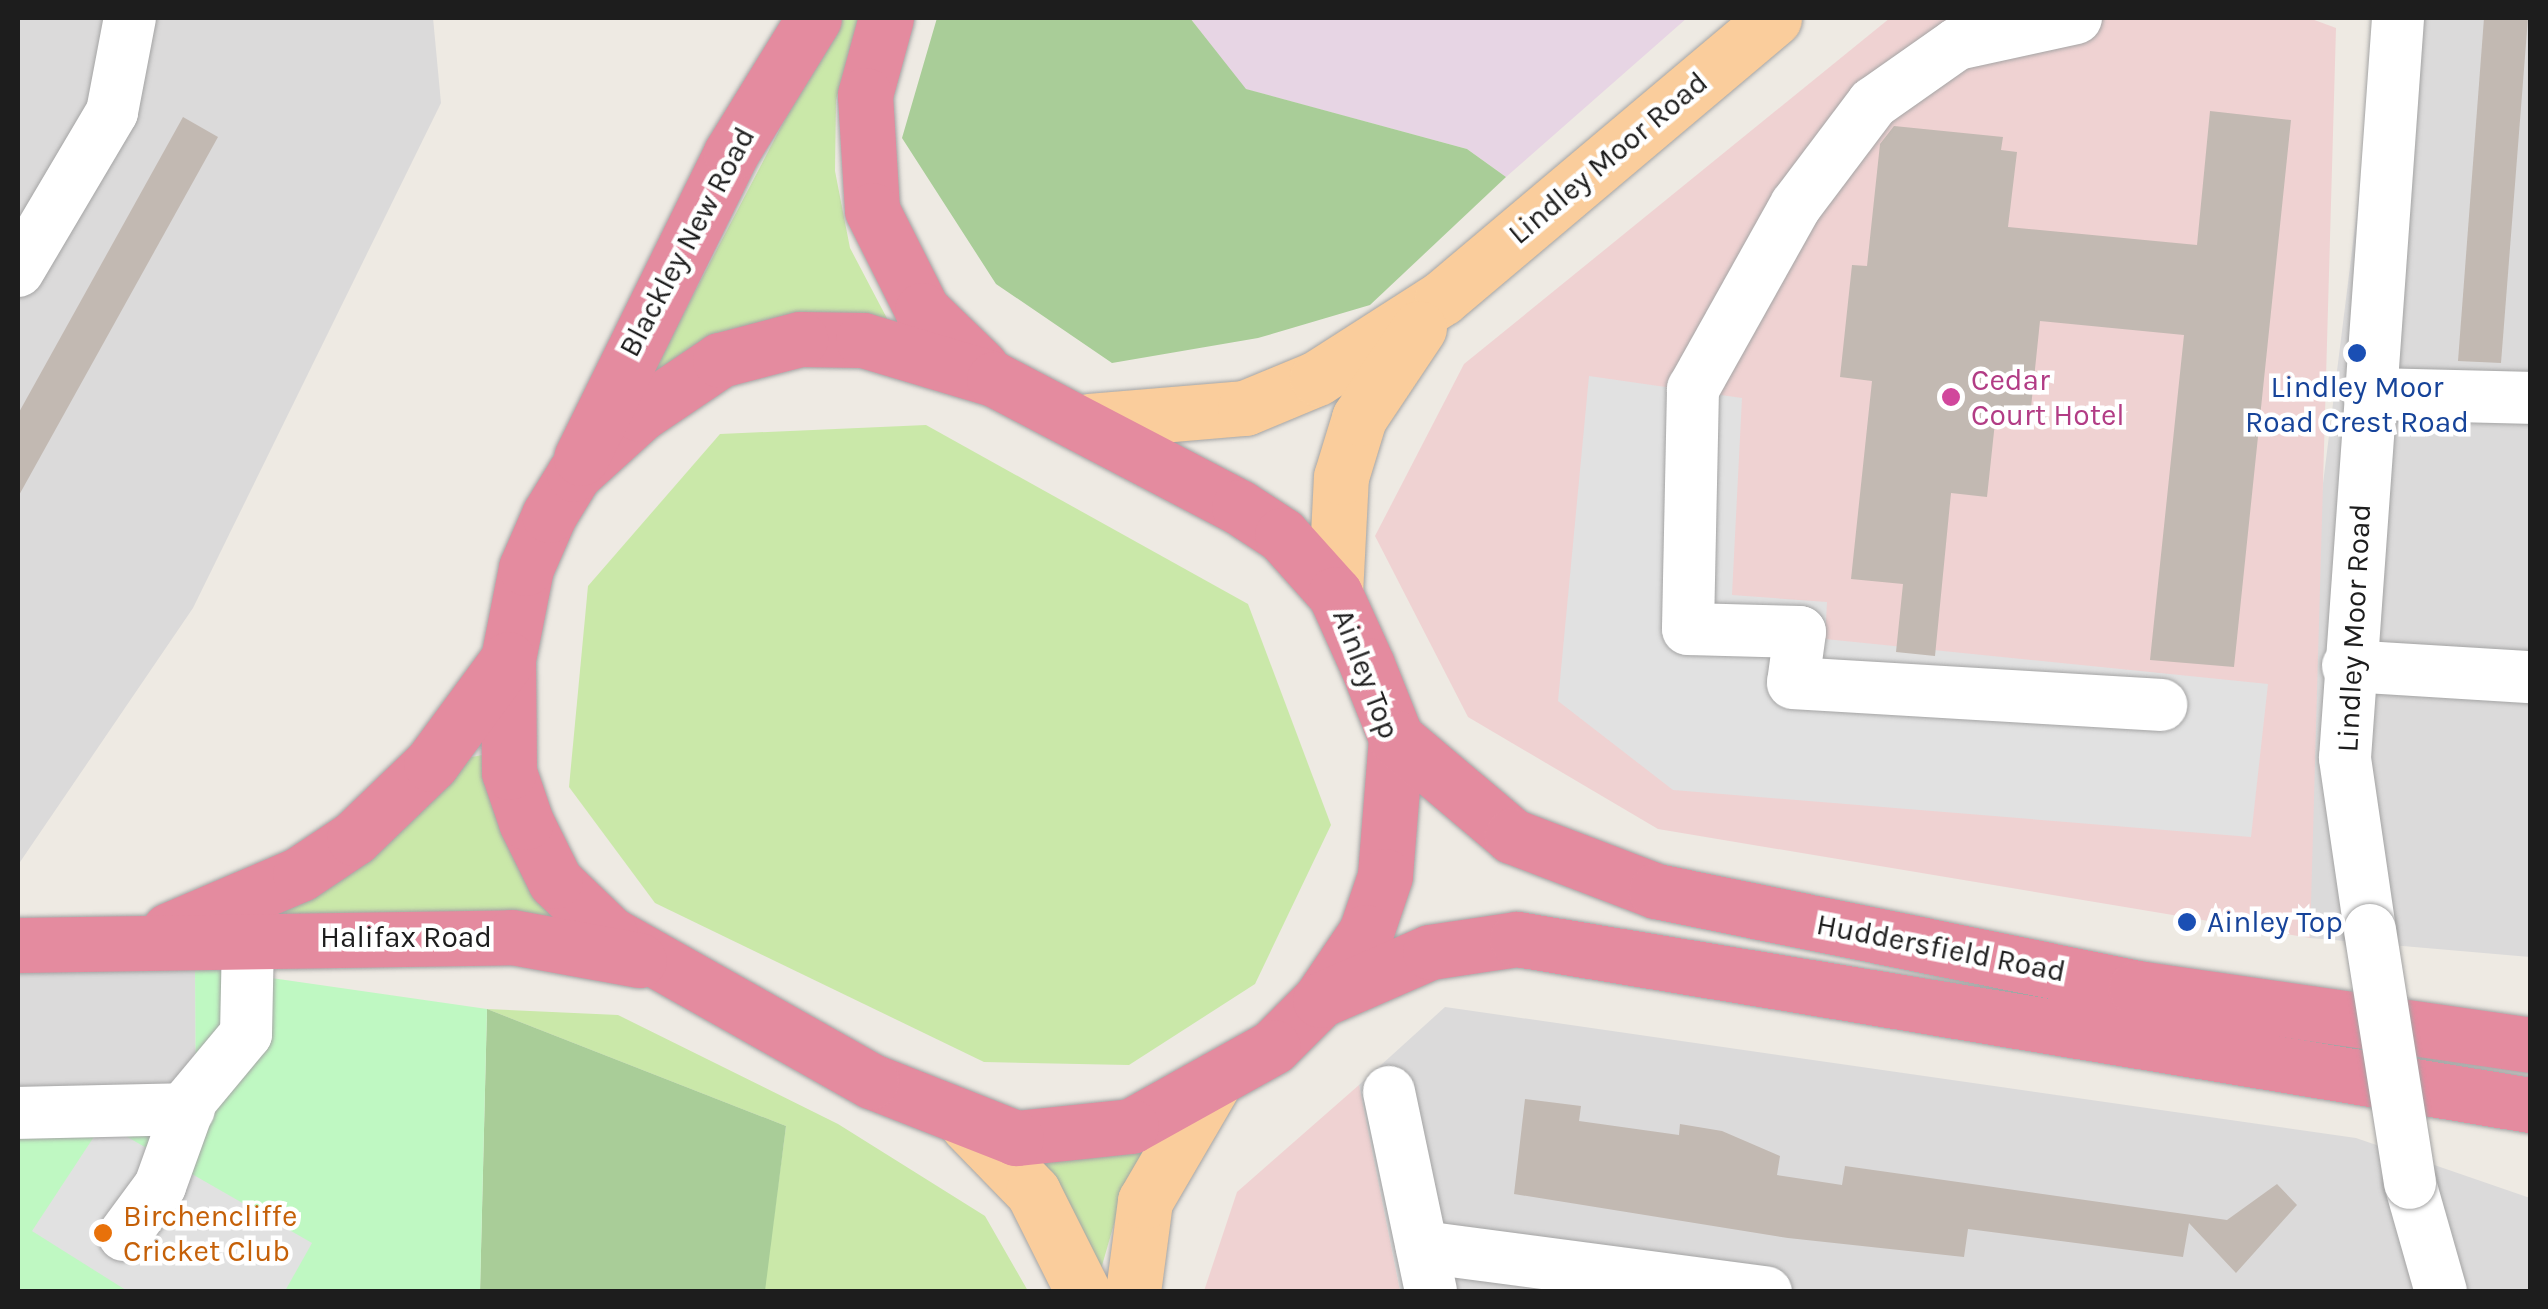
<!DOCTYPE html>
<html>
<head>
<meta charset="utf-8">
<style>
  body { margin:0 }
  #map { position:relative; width:2548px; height:1309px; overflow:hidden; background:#eeeae3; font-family:Karla,sans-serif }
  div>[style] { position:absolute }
  .residential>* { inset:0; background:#dbdada }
  .commercial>* { inset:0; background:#efd2d2 }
  .industrial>* { inset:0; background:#e7d5e4 }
  .grass>* { inset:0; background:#cae8a9 }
  .forest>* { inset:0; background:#a9cd98 }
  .park>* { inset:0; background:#bff8c2 }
  .parking>* { inset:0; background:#e1e1e1 }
  .building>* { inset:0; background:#c2b9b2 }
  .roads { filter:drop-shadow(0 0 2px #a4a4a4) drop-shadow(0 0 2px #a4a4a4) }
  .minor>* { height:52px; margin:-26px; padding:0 26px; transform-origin:26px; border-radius:26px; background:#fff }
  .major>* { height:55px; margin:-27.5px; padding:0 27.5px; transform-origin:27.5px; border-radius:27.5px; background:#facd9c }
  .highway>* { height:55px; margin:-27.5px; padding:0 27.5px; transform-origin:27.5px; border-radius:27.5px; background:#e48b9f }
  .bridges { filter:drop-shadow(0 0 2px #a4a4a4) drop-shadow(0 0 2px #a4a4a4) }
  .minor-bridge>* { height:52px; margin:-26px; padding:0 26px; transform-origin:26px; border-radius:26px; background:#fff }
  .dots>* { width:28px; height:28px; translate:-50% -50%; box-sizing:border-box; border:5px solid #fff; border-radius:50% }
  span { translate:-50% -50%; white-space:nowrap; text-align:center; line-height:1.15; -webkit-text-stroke:9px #fff; paint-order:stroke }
  .street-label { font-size:30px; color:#1d1d1d }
  .hotel-label { font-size:30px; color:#b23c85 }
  .left { translate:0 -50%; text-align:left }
  .transit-label { font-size:30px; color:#164399 }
  .food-label { font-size:30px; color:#c56008 }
  .frame { position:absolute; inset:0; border:20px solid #1d1d1d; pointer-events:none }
</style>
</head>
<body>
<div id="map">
  <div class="residential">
    <i style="clip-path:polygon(18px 18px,433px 18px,441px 103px,193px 608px,18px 865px)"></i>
    <i style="clip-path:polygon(2381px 18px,2530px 18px,2530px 957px,2310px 938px,2311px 580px)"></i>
    <i style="clip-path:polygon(18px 932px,195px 967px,196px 1106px,18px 1121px)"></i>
    <i style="clip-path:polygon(1445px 1007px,2356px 1138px,2530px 1198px,2530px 1291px,1400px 1291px,1359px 1085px)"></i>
  </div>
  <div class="commercial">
    <i style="clip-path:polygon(1890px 18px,2309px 18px,2336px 28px,2310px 938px,1658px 829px,1468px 717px,1375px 536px,1464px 364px)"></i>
    <i style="clip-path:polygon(1359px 1085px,1400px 1291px,1204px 1291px,1237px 1192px)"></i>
  </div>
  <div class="industrial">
    <i style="clip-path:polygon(1190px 18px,1687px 18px,1506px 177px,1467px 149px,1245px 89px)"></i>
  </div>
  <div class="grass">
    <i style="clip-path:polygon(838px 18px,859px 18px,836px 100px,835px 171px,850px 248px,891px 326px,648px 381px)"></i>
    <i style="clip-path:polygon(926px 425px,1248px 604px,1331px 825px,1255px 984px,1129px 1065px,984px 1062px,655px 903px,569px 787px,588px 586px,720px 434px)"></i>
    <i style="clip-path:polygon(488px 754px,567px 919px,271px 920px,381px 850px,461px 759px)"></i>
    <i style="clip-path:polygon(487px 1009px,618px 1015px,838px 1124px,985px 1216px,1028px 1291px,764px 1291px,786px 1126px)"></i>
    <i style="clip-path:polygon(1150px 1138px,1125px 1186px,1101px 1269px,1023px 1150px)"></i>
  </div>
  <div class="forest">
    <i style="clip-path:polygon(937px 18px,1190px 18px,1246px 89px,1467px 149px,1506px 177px,1370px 305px,1258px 338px,1112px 363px,996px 284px,902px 138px)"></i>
    <i style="clip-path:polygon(487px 1009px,786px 1126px,765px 1291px,480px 1292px)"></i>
  </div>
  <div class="park">
    <i style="clip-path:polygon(195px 967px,487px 1009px,480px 1291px,18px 1292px,18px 1121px,196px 1106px)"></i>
  </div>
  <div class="parking">
    <i style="clip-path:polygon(1589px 376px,1742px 398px,1732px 595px,1827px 602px,1825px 639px,2268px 684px,2251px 837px,1673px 790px,1558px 701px)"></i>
    <i style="clip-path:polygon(103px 1123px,312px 1243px,285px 1291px,129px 1292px,32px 1231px)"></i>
  </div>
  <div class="building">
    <i style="clip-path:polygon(2484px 18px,2528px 18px,2501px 363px,2458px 361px)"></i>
    <i style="clip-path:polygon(2210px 111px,2291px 120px,2234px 667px,2150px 660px,2184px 335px,2040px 321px,2030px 417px,1996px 413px,1987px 497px,1951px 493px,1935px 656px,1896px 652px,1903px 584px,1851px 579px,1872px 381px,1840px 377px,1852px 265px,1867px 266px,1880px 144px,1894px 126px,2003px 137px,2001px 150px,2017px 152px,2008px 227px,2197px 245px)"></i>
    <i style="clip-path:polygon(183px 117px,218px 137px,18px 497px,18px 414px)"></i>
    <i style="clip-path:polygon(1525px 1099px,1581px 1106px,1579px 1121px,1679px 1135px,1680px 1124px,1722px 1131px,1780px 1156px,1777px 1175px,1842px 1185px,1845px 1166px,2227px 1220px,2277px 1184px,2297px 1205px,2236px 1273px,2189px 1223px,2183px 1257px,1968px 1229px,1964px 1257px,1788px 1238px,1514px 1194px)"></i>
  </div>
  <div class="roads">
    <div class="minor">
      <i style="left:2076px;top:18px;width:122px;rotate:167.7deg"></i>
      <i style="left:1957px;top:44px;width:103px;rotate:144.9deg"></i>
      <i style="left:1873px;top:103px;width:128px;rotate:127deg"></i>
      <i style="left:1796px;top:205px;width:211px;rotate:119.2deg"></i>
      <i style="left:1693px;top:389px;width:240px;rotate:91.2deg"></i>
      <i style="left:1688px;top:629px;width:112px;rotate:1.5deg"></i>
      <i style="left:1800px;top:632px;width:51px;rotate:97.8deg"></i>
      <i style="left:1793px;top:683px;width:369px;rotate:3.4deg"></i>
      <i style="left:18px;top:271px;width:185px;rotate:-59.4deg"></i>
      <i style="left:112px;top:112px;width:96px;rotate:-79.2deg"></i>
      <i style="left:2369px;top:394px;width:161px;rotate:1.4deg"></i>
      <i style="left:2348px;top:666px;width:182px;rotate:3.5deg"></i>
      <i style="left:2370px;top:930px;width:174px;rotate:-98.3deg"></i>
      <i style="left:2345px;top:758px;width:742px;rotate:-85.9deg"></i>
      <i style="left:1389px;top:1092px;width:204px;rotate:78.1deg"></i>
      <i style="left:18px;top:1113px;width:171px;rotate:-1.3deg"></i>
      <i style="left:2410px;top:1183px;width:113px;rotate:74.1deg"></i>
      <i style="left:124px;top:1235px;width:61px;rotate:-53.7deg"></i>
      <i style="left:160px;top:1186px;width:91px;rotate:-70.2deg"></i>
      <i style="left:191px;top:1100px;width:86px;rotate:-50.2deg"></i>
      <i style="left:246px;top:1034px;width:94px;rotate:-88.8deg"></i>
      <i style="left:1422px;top:1247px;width:347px;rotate:7.5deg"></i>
    </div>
    <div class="major">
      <i style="left:1089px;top:421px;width:157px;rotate:-4.8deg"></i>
      <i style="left:1245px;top:408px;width:78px;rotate:-22.6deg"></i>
      <i style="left:1317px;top:378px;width:148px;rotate:-32.6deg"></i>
      <i style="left:1442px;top:298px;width:434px;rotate:-40.1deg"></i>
      <i style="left:1335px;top:594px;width:117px;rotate:-87.1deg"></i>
      <i style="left:1341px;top:477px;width:62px;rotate:-73deg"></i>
      <i style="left:1359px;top:418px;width:108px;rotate:-56.3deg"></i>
      <i style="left:967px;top:1124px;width:95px;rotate:45.9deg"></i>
      <i style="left:1033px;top:1192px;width:112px;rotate:63.4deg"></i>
      <i style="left:1133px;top:1292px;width:92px;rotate:-82.5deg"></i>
      <i style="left:1145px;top:1201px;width:133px;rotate:-59.8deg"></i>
    </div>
    <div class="highway">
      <i style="left:886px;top:18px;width:80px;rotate:105.3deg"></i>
      <i style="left:865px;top:95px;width:115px;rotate:86.5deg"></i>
      <i style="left:872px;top:210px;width:112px;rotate:63.4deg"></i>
      <i style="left:922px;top:310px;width:82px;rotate:44deg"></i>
      <i style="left:800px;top:339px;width:63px;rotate:0.9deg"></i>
      <i style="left:863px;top:340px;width:137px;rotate:16.6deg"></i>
      <i style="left:994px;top:379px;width:276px;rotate:27.6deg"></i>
      <i style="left:1239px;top:507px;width:51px;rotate:33.1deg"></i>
      <i style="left:1282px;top:535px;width:79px;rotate:48.1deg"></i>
      <i style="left:1335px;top:594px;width:78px;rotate:65.7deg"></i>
      <i style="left:1367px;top:665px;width:79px;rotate:68.3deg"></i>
      <i style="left:1396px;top:738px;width:138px;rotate:94.6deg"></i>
      <i style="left:1385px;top:876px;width:59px;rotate:108.7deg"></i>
      <i style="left:1366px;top:932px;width:82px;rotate:124.1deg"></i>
      <i style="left:1320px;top:1000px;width:66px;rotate:135deg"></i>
      <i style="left:1273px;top:1047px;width:162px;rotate:150.9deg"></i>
      <i style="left:1131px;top:1126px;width:116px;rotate:174deg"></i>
      <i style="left:1016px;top:1138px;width:156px;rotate:-158.5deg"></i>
      <i style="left:871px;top:1081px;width:300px;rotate:-150.6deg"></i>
      <i style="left:610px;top:934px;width:76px;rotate:-136.1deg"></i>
      <i style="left:555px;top:881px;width:66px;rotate:-116.2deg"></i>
      <i style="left:526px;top:822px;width:53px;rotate:-108.8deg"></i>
      <i style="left:509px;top:772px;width:113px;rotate:-90.5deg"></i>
      <i style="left:508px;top:659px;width:93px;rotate:-78.8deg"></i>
      <i style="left:526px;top:568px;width:58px;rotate:-66.5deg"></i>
      <i style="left:549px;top:515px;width:48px;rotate:-58.6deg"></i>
      <i style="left:574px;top:474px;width:89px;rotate:-42.3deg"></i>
      <i style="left:640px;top:414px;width:97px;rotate:-34deg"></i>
      <i style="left:720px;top:360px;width:83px;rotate:-14.7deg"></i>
      <i style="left:581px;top:458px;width:340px;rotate:-63.8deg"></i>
      <i style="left:731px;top:153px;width:158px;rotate:-58.4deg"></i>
      <i style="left:1396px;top:738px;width:152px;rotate:40.2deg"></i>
      <i style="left:1512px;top:836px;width:154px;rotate:20.9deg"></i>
      <i style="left:1656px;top:891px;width:490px;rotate:11.4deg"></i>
      <i style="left:2136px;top:988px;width:398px;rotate:8.2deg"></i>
      <i style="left:169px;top:930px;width:142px;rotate:-23.1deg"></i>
      <i style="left:300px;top:874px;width:65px;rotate:-33.7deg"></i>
      <i style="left:354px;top:838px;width:107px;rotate:-43.9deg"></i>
      <i style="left:431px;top:764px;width:130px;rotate:-53.7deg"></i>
      <i style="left:18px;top:945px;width:494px;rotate:-0.9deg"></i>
      <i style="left:512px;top:937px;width:129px;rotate:10.3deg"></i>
      <i style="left:1320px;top:1000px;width:120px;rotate:-23.6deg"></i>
      <i style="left:1430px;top:952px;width:88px;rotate:-8.5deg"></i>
      <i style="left:1517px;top:939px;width:1027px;rotate:9.31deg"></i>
    </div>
  </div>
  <div class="bridges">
    <div class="minor-bridge">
      <i style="left:2370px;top:930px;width:256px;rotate:81deg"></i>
    </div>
  </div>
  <div class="dots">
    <i style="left:2357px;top:353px;background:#1a4fb4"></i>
    <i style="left:1951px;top:397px;background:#d1479c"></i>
    <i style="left:2187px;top:922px;background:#1a4fb4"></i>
    <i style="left:103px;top:1233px;background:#e8710a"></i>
  </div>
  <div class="street-label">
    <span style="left:1608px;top:158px;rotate:-40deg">Lindley Moor Road</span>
    <span style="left:687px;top:242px;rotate:-62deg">Blackley New Road</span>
    <span style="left:2354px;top:628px;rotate:-87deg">Lindley Moor Road</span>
    <span style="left:1366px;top:674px;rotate:69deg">Ainley Top</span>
    <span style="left:406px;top:937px">Halifax Road</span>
    <span style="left:1941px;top:948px;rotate:11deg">Huddersfield Road</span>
  </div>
  <div class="hotel-label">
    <span class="left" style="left:1971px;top:397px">Cedar<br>Court Hotel</span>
  </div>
  <div class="transit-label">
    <span style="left:2357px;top:404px">Lindley Moor<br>Road Crest Road</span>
    <span class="left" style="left:2207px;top:922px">Ainley Top</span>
  </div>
  <div class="food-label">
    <span class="left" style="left:123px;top:1233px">Birchencliffe<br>Cricket Club</span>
  </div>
  <div class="frame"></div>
</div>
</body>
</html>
